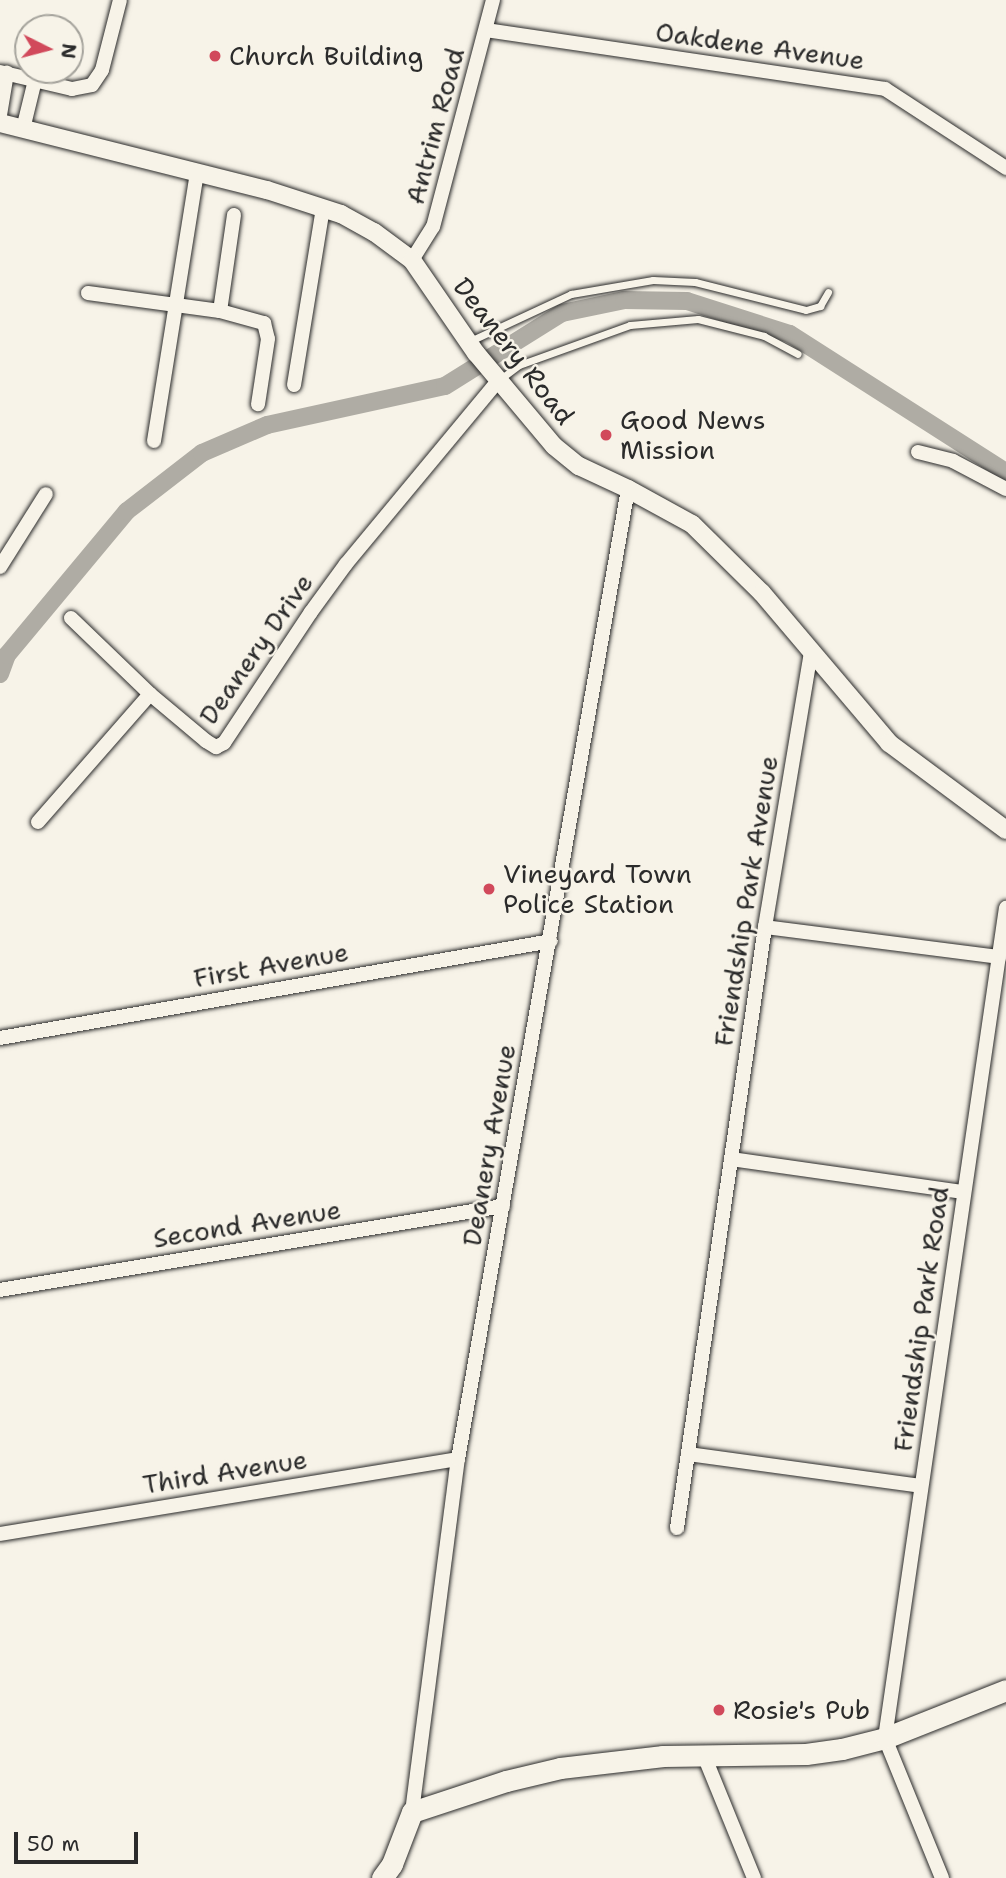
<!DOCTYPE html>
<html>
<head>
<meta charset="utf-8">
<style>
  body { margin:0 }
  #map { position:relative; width:1006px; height:1878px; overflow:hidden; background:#f7f3e8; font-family:"Shantell Sans",sans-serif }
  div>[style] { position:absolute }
  .canal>* { height:18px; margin:-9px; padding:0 9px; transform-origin:9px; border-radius:9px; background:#afaca4 }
  .roads { filter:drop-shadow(0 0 2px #2b2b2b) drop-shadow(0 0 2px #2b2b2b) }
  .service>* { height:7px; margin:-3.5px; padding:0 3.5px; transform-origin:3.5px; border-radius:3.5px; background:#f7f3e8 }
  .minor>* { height:14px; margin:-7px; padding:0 7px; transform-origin:7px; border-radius:7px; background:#f7f3e8 }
  .tertiary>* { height:18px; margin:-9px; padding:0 9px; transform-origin:9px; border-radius:9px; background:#f7f3e8 }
  .secondary>* { height:21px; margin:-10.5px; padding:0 10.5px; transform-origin:10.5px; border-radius:10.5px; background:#f7f3e8 }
  .dots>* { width:19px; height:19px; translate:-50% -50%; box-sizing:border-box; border:4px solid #f7f3e8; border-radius:50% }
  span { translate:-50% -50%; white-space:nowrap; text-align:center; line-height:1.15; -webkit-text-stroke:5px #f7f3e8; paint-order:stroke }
  .street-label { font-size:26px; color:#2b2b2b }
  .poi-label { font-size:26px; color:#2b2b2b }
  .left { translate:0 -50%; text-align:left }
  .north { position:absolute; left:14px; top:14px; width:70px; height:70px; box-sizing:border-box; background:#f7f3e8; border:2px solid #a5a39c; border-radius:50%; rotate:96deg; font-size:19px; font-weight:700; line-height:28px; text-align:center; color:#2b2b2b }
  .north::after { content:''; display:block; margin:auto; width:24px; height:32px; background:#d1495b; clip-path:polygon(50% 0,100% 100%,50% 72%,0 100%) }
  .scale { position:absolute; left:14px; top:1832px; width:124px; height:32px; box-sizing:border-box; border:4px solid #2b2b2b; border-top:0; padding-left:9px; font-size:21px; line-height:24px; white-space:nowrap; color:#2b2b2b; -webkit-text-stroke:5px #f7f3e8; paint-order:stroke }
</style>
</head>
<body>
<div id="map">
  <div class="canal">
    <i style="left:0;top:674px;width:20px;rotate:-70deg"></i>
    <i style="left:7px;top:655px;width:187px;rotate:-50.2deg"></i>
    <i style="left:127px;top:511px;width:95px;rotate:-37.7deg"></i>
    <i style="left:202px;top:453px;width:71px;rotate:-23.3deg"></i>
    <i style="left:267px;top:425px;width:182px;rotate:-12.4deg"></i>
    <i style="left:445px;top:386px;width:138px;rotate:-32deg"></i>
    <i style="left:562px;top:313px;width:63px;rotate:-11.8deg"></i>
    <i style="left:624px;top:300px;width:63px;rotate:0.9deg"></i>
    <i style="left:687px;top:301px;width:108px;rotate:17.8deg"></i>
    <i style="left:790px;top:334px;width:256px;rotate:32.6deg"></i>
  </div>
  <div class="roads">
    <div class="service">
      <i style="left:468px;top:342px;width:114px;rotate:-25deg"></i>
      <i style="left:571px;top:294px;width:83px;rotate:-9.7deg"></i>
      <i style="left:653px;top:280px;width:42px;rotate:2.7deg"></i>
      <i style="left:695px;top:282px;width:114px;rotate:14.2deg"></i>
      <i style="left:806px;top:310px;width:15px;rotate:-16deg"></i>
      <i style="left:820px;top:306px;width:16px;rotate:-60deg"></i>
      <i style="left:499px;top:380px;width:25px;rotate:-37deg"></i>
      <i style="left:519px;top:365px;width:118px;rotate:-19.8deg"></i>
      <i style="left:630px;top:325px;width:68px;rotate:-5deg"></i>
      <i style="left:698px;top:319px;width:68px;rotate:14.4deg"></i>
      <i style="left:764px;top:336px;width:38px;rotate:28deg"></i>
    </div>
    <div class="minor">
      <i style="left:486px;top:30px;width:403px;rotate:8.4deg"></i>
      <i style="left:885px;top:89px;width:145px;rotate:33.1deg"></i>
      <i style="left:0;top:72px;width:74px;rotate:13.3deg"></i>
      <i style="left:72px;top:89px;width:20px;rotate:-11deg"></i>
      <i style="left:92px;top:85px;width:18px;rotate:-56deg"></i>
      <i style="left:102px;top:70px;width:72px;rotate:-75.6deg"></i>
      <i style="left:0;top:115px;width:43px;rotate:-80.5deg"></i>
      <i style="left:23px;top:129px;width:50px;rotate:-76.2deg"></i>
      <i style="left:412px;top:260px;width:39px;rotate:-58deg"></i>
      <i style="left:433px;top:227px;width:235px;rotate:-75.2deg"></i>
      <i style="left:88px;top:293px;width:133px;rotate:7.8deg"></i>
      <i style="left:220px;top:311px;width:46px;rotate:15.3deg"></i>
      <i style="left:264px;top:323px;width:16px;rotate:76deg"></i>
      <i style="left:268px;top:339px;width:66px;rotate:98.7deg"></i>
      <i style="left:220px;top:311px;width:97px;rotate:-81.7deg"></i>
      <i style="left:294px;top:385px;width:179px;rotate:-80.7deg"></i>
      <i style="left:154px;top:441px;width:272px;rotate:-80.9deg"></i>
      <i style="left:918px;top:452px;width:36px;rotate:14deg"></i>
      <i style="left:953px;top:461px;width:60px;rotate:27.8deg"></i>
      <i style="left:0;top:567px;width:86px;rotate:-57.8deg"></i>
      <i style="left:71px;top:618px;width:110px;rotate:43.9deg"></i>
      <i style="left:150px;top:694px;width:73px;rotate:40deg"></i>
      <i style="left:206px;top:741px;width:12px;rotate:31deg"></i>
      <i style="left:216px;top:747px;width:9px;rotate:-27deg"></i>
      <i style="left:224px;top:743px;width:157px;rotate:-56.4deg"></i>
      <i style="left:311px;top:612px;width:59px;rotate:-53.9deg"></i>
      <i style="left:346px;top:564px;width:238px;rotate:-50.3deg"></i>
      <i style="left:38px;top:822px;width:170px;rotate:-48.8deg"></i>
      <i style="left:765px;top:927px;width:236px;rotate:7.3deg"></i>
      <i style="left:0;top:1038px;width:559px;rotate:-9.98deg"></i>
      <i style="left:731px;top:1159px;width:235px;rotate:8.1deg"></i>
      <i style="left:0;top:1290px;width:510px;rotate:-9.48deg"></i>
      <i style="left:688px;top:1454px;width:235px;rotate:7.8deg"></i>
      <i style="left:677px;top:1528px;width:607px;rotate:-81.67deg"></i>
      <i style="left:765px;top:927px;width:280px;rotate:-80.5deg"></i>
      <i style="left:0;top:1534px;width:464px;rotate:-9.3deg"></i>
      <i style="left:705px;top:1758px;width:130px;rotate:67.8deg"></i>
      <i style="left:412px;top:1812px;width:356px;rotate:-82.6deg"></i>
      <i style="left:458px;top:1459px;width:985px;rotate:-80.06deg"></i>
      <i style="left:942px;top:1878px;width:151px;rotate:-112.2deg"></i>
      <i style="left:885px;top:1738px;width:839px;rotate:-81.71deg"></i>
    </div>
    <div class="tertiary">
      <i style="left:0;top:123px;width:275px;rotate:14.1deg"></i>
      <i style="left:267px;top:190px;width:78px;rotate:18deg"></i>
      <i style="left:341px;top:214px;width:38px;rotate:29deg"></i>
      <i style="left:374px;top:232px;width:47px;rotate:36.4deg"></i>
      <i style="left:412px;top:260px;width:113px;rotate:55.5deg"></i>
      <i style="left:476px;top:353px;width:121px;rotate:50deg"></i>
      <i style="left:554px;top:446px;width:32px;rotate:39deg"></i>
      <i style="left:579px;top:466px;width:54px;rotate:25.1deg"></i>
      <i style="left:628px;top:489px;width:73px;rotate:28.7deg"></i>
      <i style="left:692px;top:524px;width:98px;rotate:44.6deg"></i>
      <i style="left:762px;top:593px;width:197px;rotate:49.7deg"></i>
      <i style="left:889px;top:743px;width:146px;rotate:36.6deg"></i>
    </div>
    <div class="secondary">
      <i style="left:382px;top:1878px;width:17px;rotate:-54deg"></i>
      <i style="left:392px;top:1864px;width:56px;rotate:-69deg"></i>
      <i style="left:412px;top:1812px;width:99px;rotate:-18.3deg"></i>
      <i style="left:506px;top:1781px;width:56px;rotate:-13.5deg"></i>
      <i style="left:560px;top:1768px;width:104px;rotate:-6.6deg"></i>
      <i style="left:663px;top:1756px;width:143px;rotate:-0.8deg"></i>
      <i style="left:806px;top:1754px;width:36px;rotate:-8deg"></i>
      <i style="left:842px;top:1749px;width:44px;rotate:-14.3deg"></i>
      <i style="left:885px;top:1738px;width:130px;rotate:-21.6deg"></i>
    </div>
  </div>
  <div class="dots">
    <i style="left:215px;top:56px;background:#d1495b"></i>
    <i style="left:606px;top:435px;background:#d1495b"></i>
    <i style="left:489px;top:889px;background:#d1495b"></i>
    <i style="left:719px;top:1710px;background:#d1495b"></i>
  </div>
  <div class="street-label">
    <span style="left:760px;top:46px;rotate:8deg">Oakdene Avenue</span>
    <span style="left:435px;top:126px;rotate:-75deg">Antrim Road</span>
    <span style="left:514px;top:351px;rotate:52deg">Deanery Road</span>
    <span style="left:256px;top:649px;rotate:-55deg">Deanery Drive</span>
    <span style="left:746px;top:901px;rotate:-81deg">Friendship Park Avenue</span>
    <span style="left:271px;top:965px;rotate:-10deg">First Avenue</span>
    <span style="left:489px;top:1145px;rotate:-80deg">Deanery Avenue</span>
    <span style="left:247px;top:1224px;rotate:-9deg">Second Avenue</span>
    <span style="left:921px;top:1319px;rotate:-82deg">Friendship Park Road</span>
    <span style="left:225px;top:1472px;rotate:-9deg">Third Avenue</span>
  </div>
  <div class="poi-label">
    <span class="left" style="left:229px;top:56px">Church Building</span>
    <span class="left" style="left:620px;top:435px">Good News<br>Mission</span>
    <span class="left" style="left:503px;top:889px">Vineyard Town<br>Police Station</span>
    <span class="left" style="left:733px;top:1710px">Rosie's Pub</span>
  </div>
  <div class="north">N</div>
  <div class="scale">50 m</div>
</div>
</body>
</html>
